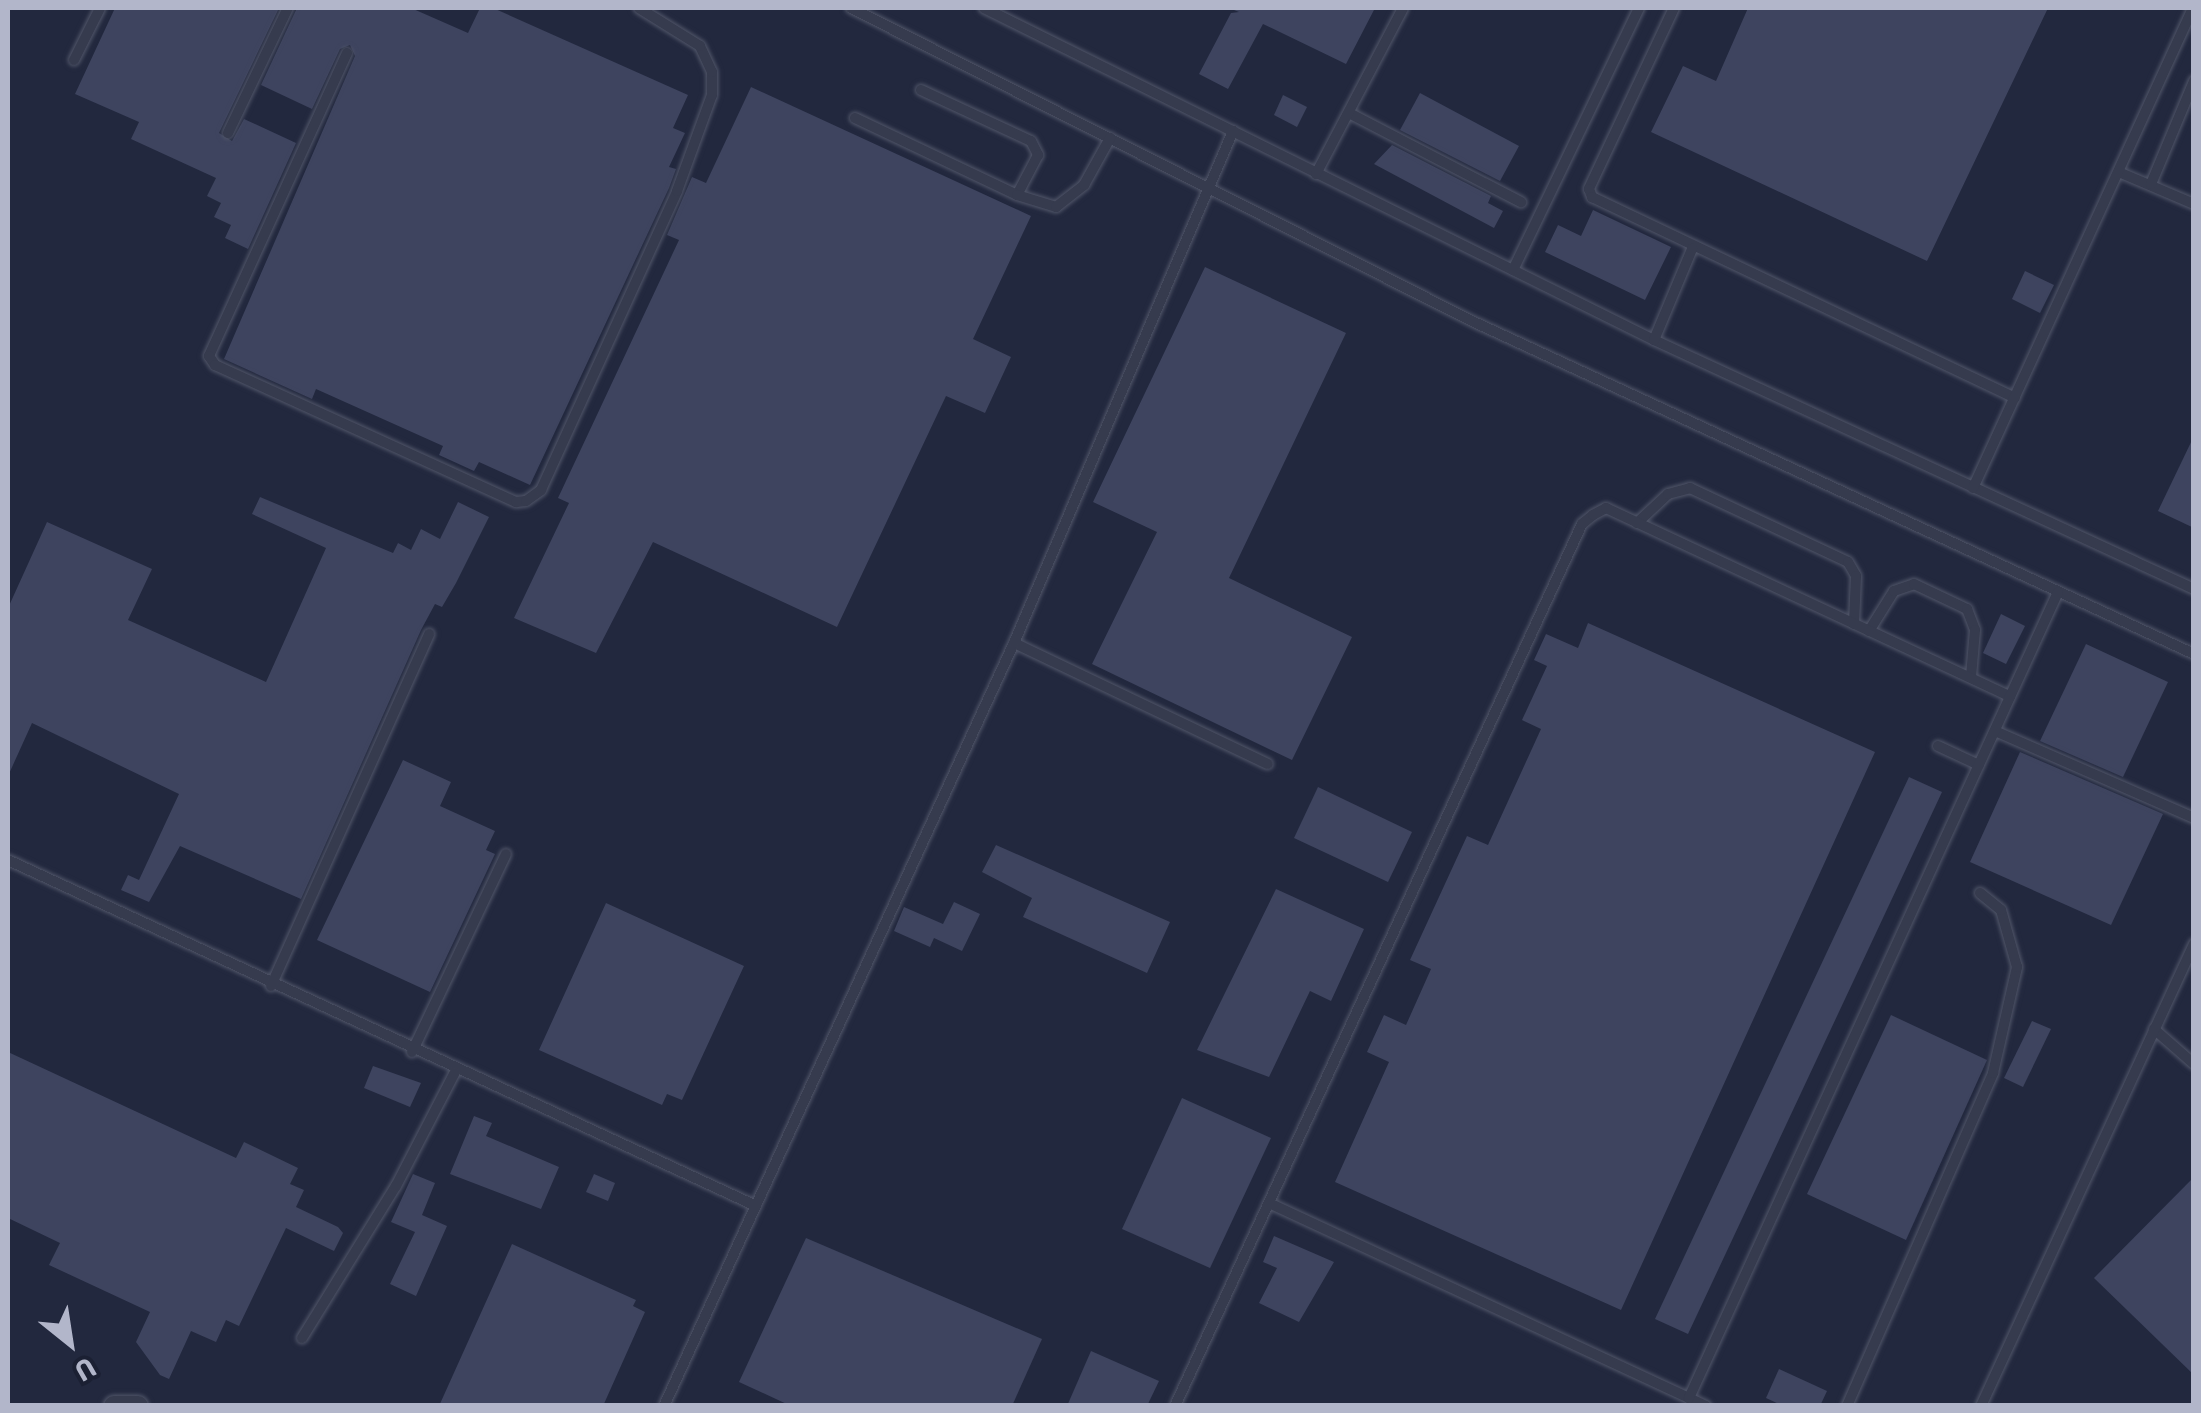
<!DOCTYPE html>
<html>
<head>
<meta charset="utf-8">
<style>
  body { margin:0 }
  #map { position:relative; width:2201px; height:1413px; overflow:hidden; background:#22283e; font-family:Signika,sans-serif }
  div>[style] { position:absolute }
  .building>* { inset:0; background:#3e445f }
  .roads { filter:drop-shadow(0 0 2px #515669) drop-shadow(0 0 2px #515669) }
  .service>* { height:10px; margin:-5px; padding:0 5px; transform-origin:5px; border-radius:5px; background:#363b4e }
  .minor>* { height:20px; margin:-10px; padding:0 10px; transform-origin:10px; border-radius:10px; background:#363b4e }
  span { translate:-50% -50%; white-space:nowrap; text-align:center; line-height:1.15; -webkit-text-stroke:8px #1b2033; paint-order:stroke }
  .frame { position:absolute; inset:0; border:10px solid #b2b6ca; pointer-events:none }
  .north { position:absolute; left:20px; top:1293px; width:100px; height:100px; -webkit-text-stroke:8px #1b2033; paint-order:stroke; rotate:150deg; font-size:28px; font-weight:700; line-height:40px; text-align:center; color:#b2b6ca }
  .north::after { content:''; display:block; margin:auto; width:35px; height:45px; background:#b2b6ca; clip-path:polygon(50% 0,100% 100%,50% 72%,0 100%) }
</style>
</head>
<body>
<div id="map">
  <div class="building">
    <i style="clip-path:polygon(115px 8px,279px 8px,219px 133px,232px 141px,244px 119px,296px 143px,248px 249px,225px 238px,231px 225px,214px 217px,221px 203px,207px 196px,216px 178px,131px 139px,139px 122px,75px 94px)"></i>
    <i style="clip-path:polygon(297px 8px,411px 8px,468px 33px,480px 8px,493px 8px,688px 95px,673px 128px,685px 133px,669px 167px,676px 169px,669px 188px,530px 485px,479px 462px,474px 471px,439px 455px,443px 446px,316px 389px,312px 399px,224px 359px,355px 56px,350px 45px,340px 49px,312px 109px,261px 85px)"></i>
    <i style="clip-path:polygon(1229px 8px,1375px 8px,1346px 64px,1263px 24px,1228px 89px,1199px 74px,1231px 13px,1239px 12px)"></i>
    <i style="clip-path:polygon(1748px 8px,2048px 8px,1927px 261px,1651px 132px,1683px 66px,1716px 81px)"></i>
    <i style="clip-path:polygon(751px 87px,1031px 216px,973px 339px,1011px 357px,985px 413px,946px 396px,837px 627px,653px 542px,596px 653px,514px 618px,569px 503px,558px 498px,679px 240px,667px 235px,692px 177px,706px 183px)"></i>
    <i style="clip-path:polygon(1420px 93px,1519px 146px,1500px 181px,1400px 130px)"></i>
    <i style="clip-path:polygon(1283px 95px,1307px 107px,1297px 127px,1274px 115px)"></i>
    <i style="clip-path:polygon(1392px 145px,1491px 196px,1488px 203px,1503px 211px,1494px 228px,1374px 164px)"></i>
    <i style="clip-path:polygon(1593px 210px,1671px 247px,1645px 300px,1545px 252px,1558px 225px,1581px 236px)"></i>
    <i style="clip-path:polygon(1205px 267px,1346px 333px,1229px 578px,1352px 637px,1292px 760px,1092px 664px,1157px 532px,1093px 502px)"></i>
    <i style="clip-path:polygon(2025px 271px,2054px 285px,2040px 313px,2012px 299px)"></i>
    <i style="clip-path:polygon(2194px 436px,2194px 528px,2158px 511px)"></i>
    <i style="clip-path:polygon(260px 497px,393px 553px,398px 543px,411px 550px,421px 529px,440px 539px,458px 502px,489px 517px,456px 583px,442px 607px,435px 604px,421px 630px,301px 899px,180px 846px,149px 902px,121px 890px,128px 875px,139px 880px,179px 794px,32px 723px,8px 776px,8px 608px,47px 522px,152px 569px,128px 620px,266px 682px,326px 548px,252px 514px)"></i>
    <i style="clip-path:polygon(2001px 614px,2025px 626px,2006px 664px,1983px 653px)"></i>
    <i style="clip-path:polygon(1588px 623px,1875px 752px,1621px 1310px,1335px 1182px,1389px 1062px,1367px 1052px,1384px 1015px,1406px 1025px,1431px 969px,1410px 960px,1467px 836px,1488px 845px,1541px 729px,1522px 720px,1547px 666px,1534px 660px,1546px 634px,1578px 648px)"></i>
    <i style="clip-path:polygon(2086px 644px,2168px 682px,2123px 777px,2040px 741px)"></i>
    <i style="clip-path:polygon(2020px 752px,2163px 814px,2111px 925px,1970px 862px)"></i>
    <i style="clip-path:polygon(403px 760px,451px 782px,440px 806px,495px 831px,486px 850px,495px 854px,430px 992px,317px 940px)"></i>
    <i style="clip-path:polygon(1909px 777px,1942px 792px,1688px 1334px,1655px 1319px)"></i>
    <i style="clip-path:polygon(1318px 787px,1412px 832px,1388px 882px,1294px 838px)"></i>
    <i style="clip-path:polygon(996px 845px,1170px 922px,1147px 973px,1023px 917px,1032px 898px,982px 872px)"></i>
    <i style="clip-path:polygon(1276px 889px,1364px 929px,1331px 1001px,1310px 991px,1269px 1077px,1197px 1050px)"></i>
    <i style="clip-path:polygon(954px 902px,980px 914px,962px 951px,934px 938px,930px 947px,894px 931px,904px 907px,943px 924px)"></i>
    <i style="clip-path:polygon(606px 903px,744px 966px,682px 1100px,667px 1094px,662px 1105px,539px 1050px)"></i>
    <i style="clip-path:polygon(1891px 1015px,1987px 1060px,1906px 1240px,1807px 1194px)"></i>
    <i style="clip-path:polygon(2032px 1021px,2051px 1029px,2023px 1087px,2004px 1078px)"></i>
    <i style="clip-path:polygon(8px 1052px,236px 1158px,244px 1142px,298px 1168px,290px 1184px,304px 1190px,296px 1207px,338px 1227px,343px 1233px,334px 1251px,286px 1228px,239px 1326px,226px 1320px,216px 1342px,191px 1331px,169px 1379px,160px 1375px,136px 1342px,150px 1312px,49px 1265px,60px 1243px,8px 1218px)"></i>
    <i style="clip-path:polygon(373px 1066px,421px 1083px,410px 1107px,364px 1088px)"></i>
    <i style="clip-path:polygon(1182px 1098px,1271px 1138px,1210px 1268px,1122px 1229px)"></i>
    <i style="clip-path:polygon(474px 1116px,492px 1123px,486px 1136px,559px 1167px,541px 1209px,450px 1174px)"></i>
    <i style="clip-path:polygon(413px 1174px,435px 1183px,422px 1215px,447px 1226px,416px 1296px,390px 1284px,415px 1232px,391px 1222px)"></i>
    <i style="clip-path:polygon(594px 1174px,615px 1183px,608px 1201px,586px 1192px)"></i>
    <i style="clip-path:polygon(2194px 1177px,2194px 1375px,2094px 1278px)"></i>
    <i style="clip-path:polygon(1274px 1236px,1334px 1262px,1299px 1322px,1259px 1303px,1277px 1268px,1263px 1262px)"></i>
    <i style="clip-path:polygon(806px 1238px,1042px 1339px,1012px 1406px,791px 1406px,739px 1382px)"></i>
    <i style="clip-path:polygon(512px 1244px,636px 1300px,633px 1306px,645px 1312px,603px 1406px,439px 1406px)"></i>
    <i style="clip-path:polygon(1091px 1351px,1159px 1381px,1147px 1406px,1067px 1406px)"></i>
    <i style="clip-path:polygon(1779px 1369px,1827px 1391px,1820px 1406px,1783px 1406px,1766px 1398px)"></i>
  </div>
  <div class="roads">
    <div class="service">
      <i style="left:851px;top:8px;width:698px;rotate:26.75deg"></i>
      <i style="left:1474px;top:322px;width:793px;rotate:24.75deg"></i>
      <i style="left:984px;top:8px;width:748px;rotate:26.36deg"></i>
      <i style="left:1654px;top:340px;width:595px;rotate:24.75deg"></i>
      <i style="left:1674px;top:8px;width:200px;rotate:115.2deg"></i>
      <i style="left:1589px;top:189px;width:9px;rotate:69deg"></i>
      <i style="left:1592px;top:197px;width:468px;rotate:25.4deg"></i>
      <i style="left:347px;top:53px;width:333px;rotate:114.5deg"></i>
      <i style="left:209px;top:356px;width:11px;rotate:56deg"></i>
      <i style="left:215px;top:365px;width:331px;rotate:24.5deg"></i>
      <i style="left:516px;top:502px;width:10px;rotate:-6deg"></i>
      <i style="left:526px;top:501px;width:19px;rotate:-36deg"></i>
      <i style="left:541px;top:490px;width:328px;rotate:-65.5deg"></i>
      <i style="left:677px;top:191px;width:102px;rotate:-70deg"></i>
      <i style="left:712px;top:95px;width:23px;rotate:-90deg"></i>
      <i style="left:712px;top:72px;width:29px;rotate:-115deg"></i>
      <i style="left:700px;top:46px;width:72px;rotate:-148.1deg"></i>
      <i style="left:74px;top:60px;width:58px;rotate:-63.4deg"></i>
      <i style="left:921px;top:90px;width:121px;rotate:24.9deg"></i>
      <i style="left:1031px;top:141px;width:16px;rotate:63deg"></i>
      <i style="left:1038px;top:155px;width:45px;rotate:117.7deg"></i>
      <i style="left:1349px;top:113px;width:194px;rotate:27.4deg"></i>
      <i style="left:855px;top:118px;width:179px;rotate:25.4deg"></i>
      <i style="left:1017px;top:195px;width:41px;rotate:17.1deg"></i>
      <i style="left:1056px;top:207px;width:36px;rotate:-38deg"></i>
      <i style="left:1084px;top:185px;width:54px;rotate:-61deg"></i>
      <i style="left:228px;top:133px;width:139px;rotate:-64.4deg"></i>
      <i style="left:2121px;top:173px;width:79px;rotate:23deg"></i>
      <i style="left:1316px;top:174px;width:187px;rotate:-62.3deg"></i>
      <i style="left:2151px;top:184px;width:112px;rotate:-67.3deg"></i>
      <i style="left:1513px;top:270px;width:291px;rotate:-64.3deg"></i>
      <i style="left:1654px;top:340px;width:99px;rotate:-67.3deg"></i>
      <i style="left:1973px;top:488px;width:528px;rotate:-65.38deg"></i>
      <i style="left:1637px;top:523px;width:42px;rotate:-43.1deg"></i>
      <i style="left:1668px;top:494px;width:23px;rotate:-15deg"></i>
      <i style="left:1690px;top:488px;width:174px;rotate:25.1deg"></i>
      <i style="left:1848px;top:562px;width:16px;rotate:60deg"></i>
      <i style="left:1856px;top:576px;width:48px;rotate:92.4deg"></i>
      <i style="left:1869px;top:631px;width:47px;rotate:-58deg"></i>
      <i style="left:1894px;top:591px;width:21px;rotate:-19deg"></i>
      <i style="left:1914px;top:584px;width:59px;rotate:25.3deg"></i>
      <i style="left:1967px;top:609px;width:22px;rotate:69deg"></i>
      <i style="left:1975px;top:630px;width:47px;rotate:94.9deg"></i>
      <i style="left:1014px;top:643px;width:281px;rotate:25.5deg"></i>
      <i style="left:1995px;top:731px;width:217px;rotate:23.6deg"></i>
      <i style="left:1938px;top:746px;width:45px;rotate:24.9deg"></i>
      <i style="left:8px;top:860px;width:824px;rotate:24.82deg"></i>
      <i style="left:271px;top:986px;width:386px;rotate:-65.8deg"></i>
      <i style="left:2154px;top:1029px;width:53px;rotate:41.2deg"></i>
      <i style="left:412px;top:1052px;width:219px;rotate:-64.6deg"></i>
      <i style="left:1269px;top:1203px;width:463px;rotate:24.9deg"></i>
      <i style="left:302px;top:1338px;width:179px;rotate:-58.3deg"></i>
      <i style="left:396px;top:1186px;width:128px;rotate:-62.6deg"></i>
      <i style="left:664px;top:1406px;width:839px;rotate:-65.36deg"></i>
      <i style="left:1014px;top:643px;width:557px;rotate:-66.84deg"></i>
      <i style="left:1175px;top:1406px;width:971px;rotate:-65.23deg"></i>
      <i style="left:1582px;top:524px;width:14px;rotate:-39deg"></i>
      <i style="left:1593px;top:515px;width:15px;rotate:-28deg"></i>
      <i style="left:1606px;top:508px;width:446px;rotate:25deg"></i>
      <i style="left:1706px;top:1406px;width:19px;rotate:-155deg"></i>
      <i style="left:1689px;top:1398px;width:886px;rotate:-65.4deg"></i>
      <i style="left:1847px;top:1406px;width:364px;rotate:-66.3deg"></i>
      <i style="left:1993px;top:1073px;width:109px;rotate:-77.2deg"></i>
      <i style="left:2017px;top:967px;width:59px;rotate:-105.7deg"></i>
      <i style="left:2001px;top:910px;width:27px;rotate:-141deg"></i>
      <i style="left:1981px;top:1406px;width:509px;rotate:-65.25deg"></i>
    </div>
    <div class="minor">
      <i style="left:114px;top:1406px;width:24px"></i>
    </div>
  </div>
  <div class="frame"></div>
  <div class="north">U</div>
</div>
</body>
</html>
